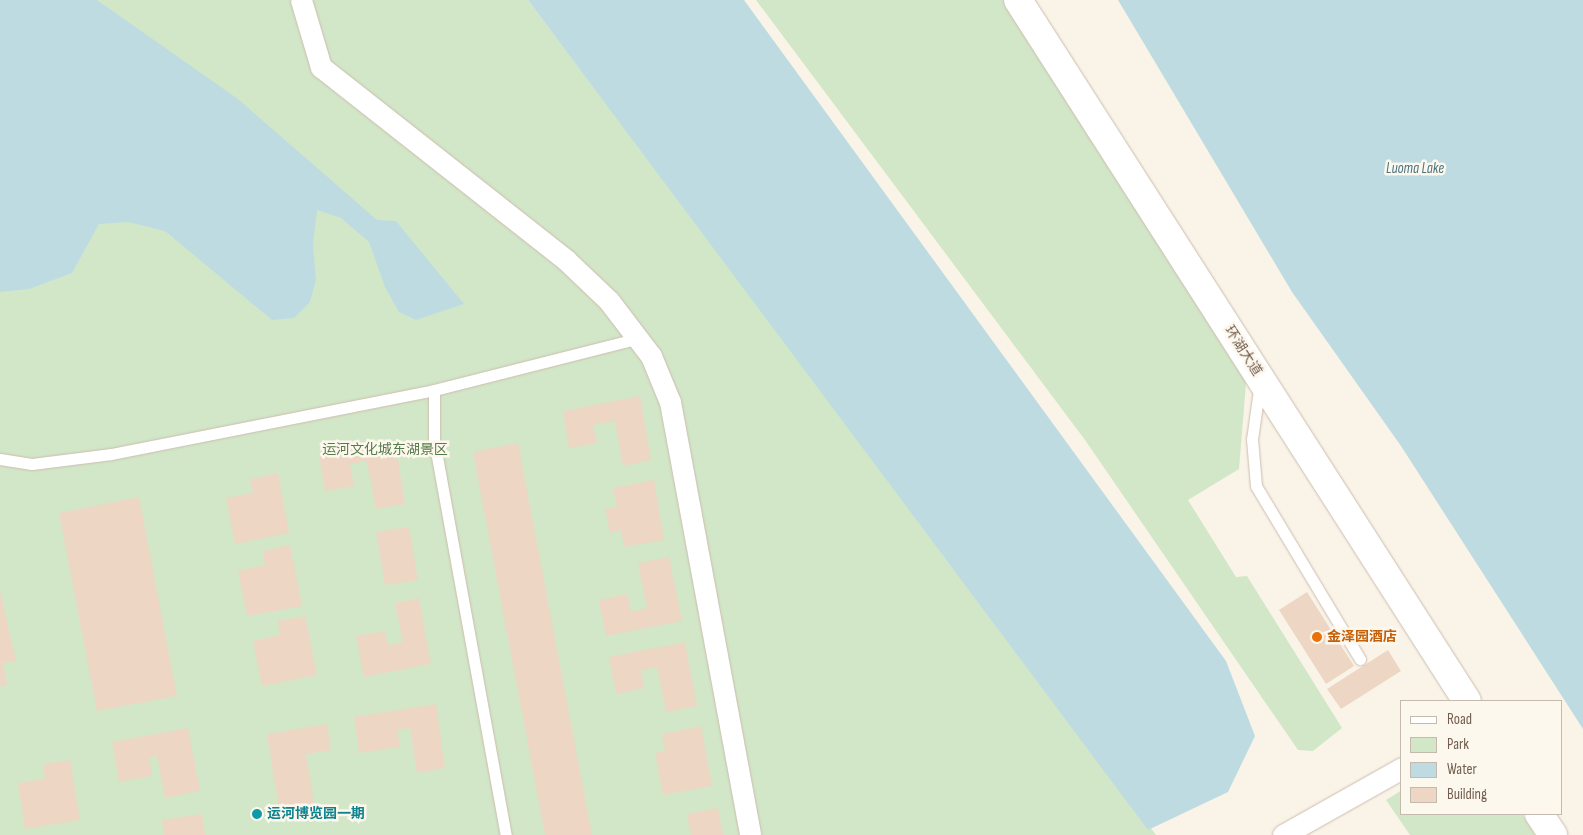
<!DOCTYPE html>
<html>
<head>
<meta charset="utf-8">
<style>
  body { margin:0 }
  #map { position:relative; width:1583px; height:835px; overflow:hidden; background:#faf4e8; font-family:"Sofia Sans Condensed","Noto Sans SC",sans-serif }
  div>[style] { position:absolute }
  .green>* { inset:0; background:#d2e7c8 }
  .water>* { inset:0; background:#bedbe2 }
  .building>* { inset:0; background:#edd6c3 }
  .roads { filter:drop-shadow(0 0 1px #cbbdaf) drop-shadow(0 0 1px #cbbdaf) }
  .service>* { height:11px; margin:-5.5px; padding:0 5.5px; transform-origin:5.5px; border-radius:5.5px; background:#fff }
  .minor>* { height:21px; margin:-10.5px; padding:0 10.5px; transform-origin:10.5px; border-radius:10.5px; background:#fff }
  .secondary>* { height:28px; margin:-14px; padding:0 14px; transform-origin:14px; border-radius:14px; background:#fff }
  .dots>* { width:14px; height:14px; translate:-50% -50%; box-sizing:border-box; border:2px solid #fdf8ee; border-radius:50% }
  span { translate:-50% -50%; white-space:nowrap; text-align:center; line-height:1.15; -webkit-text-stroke:5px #fdf8ee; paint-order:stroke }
  .street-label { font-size:14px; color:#725d4f }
  .park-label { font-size:14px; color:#567b4b }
  .food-label { font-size:14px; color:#c56008; font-weight:700 }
  .left { translate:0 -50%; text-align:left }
  .culture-label { font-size:14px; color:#0d838f; font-weight:700 }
  .water-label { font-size:15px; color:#4b7583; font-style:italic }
  .legend { position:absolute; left:1400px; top:700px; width:162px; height:115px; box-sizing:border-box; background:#fdf8ee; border:1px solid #c5baae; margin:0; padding:6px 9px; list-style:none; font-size:15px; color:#725d4f }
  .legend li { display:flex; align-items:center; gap:10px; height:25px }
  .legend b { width:25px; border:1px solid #c5baae }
</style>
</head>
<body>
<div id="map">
  <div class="green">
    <i style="clip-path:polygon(0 0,528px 0,1156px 835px,0 835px)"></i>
    <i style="clip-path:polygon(756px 0,1005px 0,1241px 365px,1246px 384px,1239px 469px,1188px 500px,1236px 577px,1247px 576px,1342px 728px,1313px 751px,1298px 750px,1085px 440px)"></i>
    <i style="clip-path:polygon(1402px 790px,1402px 814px,1522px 814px,1535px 835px,1410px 835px,1386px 800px)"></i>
  </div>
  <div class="water">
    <i style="clip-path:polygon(0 0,97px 0,238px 99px,377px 220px,396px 221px,464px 304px,416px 320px,399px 312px,385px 287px,369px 242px,341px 218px,317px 210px,313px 245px,316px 280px,310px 302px,294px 318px,272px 320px,165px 231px,128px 222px,99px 224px,72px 273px,29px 289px,0 292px)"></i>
    <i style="clip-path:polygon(528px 0,744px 0,1226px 661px,1255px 736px,1228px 792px,1148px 830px)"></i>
    <i style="clip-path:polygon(1118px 0,1583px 0,1583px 729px,1401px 446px,1292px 292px)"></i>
  </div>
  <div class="building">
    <i style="clip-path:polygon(640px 396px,651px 460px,623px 466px,615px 421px,593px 425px,597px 443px,569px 448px,563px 411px)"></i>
    <i style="clip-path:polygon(395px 442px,405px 504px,376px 509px,367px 461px,350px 464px,354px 486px,325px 491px,319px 455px)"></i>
    <i style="clip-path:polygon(518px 443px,592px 835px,545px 835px,473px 452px)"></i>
    <i style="clip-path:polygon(278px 473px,289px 533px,235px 544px,226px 498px,253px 493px,250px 479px)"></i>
    <i style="clip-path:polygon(654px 480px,664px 540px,624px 547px,621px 530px,610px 533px,605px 509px,617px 507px,613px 488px)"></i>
    <i style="clip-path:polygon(139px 497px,177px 696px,97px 711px,59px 513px)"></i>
    <i style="clip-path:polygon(409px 527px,418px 580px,385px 585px,376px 532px)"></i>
    <i style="clip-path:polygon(290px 545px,302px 606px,247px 616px,238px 571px,265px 565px,263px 551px)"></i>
    <i style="clip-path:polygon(669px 557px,682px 621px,606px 636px,599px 600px,627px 594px,631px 612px,647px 608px,638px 563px)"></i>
    <i style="clip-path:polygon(0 591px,16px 661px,3px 663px,7px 685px,0 686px)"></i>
    <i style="clip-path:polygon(1307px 592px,1354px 666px,1326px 684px,1279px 610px)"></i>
    <i style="clip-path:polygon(419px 598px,431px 664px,364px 677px,356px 636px,385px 631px,388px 645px,403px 642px,395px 603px)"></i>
    <i style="clip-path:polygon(305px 616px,317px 675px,262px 686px,253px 641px,280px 635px,278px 621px)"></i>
    <i style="clip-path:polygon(685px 642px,697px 706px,666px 712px,657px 667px,641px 670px,644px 688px,616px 694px,609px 657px)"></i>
    <i style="clip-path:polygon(1388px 650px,1401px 671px,1341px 709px,1327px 689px)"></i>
    <i style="clip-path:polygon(436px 704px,445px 768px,417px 773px,410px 728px,397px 730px,400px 747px,359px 753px,354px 717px)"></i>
    <i style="clip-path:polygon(327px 724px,331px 750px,306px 754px,314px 804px,279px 809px,267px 734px)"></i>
    <i style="clip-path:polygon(701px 726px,712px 786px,663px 795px,655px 753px,665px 751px,662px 734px)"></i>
    <i style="clip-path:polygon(188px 728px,200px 791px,165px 798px,157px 756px,149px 758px,152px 776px,119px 782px,112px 742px)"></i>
    <i style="clip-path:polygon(70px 760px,80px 820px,25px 829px,18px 783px,45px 779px,43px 764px)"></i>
    <i style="clip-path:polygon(718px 808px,723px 835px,691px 835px,687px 814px)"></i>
    <i style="clip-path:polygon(202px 814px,205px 835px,164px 835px,162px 820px)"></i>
  </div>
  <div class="roads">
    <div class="service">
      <i style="left:1260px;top:383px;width:57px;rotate:98.1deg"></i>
      <i style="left:1252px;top:439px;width:47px;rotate:85.1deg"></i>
      <i style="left:1256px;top:486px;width:202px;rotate:59deg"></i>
      <i style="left:434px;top:390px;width:50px;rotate:90deg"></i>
      <i style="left:434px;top:440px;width:402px;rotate:79.7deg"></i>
      <i style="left:0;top:459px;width:32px;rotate:9deg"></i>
      <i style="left:32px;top:464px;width:80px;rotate:-7.2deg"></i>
      <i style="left:111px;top:454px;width:329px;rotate:-11.2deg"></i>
      <i style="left:434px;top:390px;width:211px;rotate:-14.2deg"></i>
    </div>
    <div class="minor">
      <i style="left:301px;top:0;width:70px;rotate:73.4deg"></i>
      <i style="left:321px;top:67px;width:312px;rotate:38.2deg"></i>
      <i style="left:566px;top:260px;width:59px;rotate:43.6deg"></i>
      <i style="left:609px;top:301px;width:69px;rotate:52.6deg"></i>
      <i style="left:651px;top:356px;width:50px;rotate:67.6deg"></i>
      <i style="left:670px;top:402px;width:440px;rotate:79.5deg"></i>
      <i style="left:1283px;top:835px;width:137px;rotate:-29.4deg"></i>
    </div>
    <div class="secondary">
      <i style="left:1018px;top:0;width:832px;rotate:57.36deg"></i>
      <i style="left:1539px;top:814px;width:25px;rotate:56deg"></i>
    </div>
  </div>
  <div class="dots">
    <i style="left:1317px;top:637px;background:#e8710a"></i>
    <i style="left:257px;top:814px;background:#0f9aa8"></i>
  </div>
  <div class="street-label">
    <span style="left:1243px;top:351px;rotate:57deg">环湖大道</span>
  </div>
  <div class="park-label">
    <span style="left:385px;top:450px">运河文化城东湖景区</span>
  </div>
  <div class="food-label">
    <span class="left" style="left:1327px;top:637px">金泽园酒店</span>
  </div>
  <div class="culture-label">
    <span class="left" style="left:267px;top:814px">运河博览园一期</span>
  </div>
  <div class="water-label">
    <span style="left:1415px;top:169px">Luoma Lake</span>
  </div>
  <ul class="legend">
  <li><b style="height:6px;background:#fff"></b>Road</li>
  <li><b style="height:14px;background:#d2e7c8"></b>Park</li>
  <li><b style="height:14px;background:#bedbe2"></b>Water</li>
  <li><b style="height:14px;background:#edd6c3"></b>Building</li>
  </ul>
</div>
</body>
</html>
